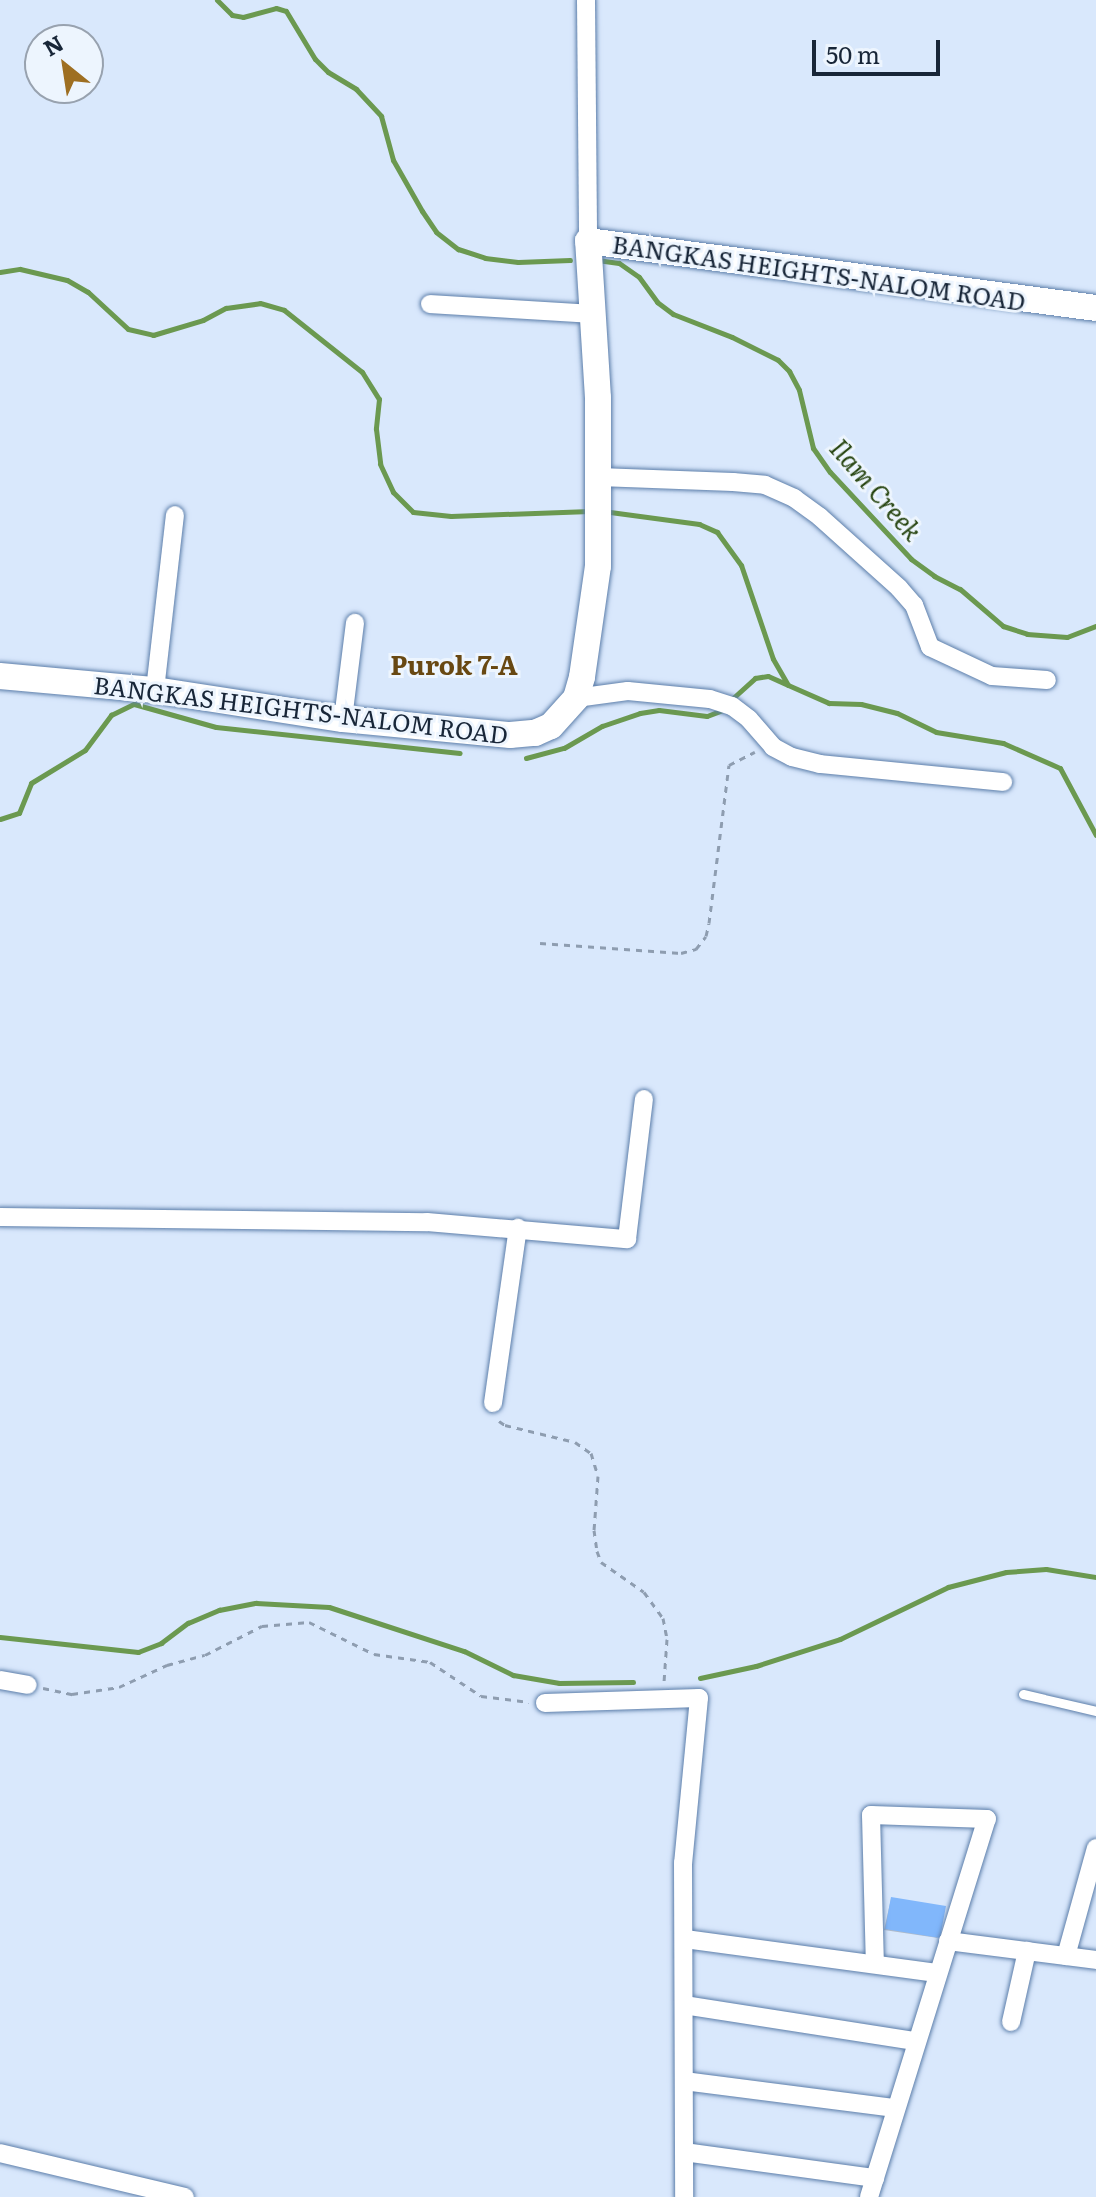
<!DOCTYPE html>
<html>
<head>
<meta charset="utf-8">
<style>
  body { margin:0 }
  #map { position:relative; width:1096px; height:2197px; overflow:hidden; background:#d9e8fc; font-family:Literata,serif }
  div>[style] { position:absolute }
  .shadow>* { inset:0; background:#0003 }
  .stream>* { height:5px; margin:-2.5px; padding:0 2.5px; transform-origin:2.5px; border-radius:2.5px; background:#6b9950 }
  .building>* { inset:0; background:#81b7fb }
  .path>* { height:3px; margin-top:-1.5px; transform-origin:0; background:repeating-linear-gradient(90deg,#8e9db0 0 6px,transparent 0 12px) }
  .roads { filter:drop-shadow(0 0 2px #5c7eaa) drop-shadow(0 0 2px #5c7eaa) }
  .lane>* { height:9px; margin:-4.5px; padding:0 4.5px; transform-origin:4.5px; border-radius:4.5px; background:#fff }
  .street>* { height:18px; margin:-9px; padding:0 9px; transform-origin:9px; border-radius:9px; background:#fff }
  .secondary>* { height:26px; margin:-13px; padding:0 13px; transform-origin:13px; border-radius:13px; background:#fff }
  span { translate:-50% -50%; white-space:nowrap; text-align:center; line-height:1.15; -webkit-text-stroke:6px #edf5fe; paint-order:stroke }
  .street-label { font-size:24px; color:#182638 }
  .water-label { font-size:26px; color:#284612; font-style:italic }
  .neighbourhood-label { font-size:26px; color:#684812; font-weight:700 }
  .north { position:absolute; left:24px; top:24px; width:80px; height:80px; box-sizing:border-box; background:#edf5fe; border:2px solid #98a2af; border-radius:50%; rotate:330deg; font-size:22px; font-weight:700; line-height:32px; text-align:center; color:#182638 }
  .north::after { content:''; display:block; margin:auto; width:28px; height:36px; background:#9e6f22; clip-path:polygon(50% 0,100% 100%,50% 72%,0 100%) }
  .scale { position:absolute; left:812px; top:40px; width:128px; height:36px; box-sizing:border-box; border:4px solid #182638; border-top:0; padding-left:10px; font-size:24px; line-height:28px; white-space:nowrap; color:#182638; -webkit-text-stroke:6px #edf5fe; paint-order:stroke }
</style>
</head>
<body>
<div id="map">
  <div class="shadow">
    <i style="clip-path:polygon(891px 1899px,938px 1938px,884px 1930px)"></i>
  </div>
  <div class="stream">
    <i style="left:217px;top:0;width:21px;rotate:45deg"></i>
    <i style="left:232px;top:15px;width:11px;rotate:10deg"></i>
    <i style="left:243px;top:17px;width:34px;rotate:-15deg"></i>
    <i style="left:276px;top:8px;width:10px;rotate:17deg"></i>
    <i style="left:286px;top:11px;width:56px;rotate:58.9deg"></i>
    <i style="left:315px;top:59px;width:18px;rotate:45deg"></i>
    <i style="left:328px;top:72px;width:33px;rotate:31deg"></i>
    <i style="left:356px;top:89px;width:37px;rotate:47deg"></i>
    <i style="left:381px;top:116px;width:46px;rotate:74.7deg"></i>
    <i style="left:393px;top:160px;width:59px;rotate:60.4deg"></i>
    <i style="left:422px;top:211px;width:25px;rotate:56deg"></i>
    <i style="left:436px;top:232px;width:28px;rotate:38deg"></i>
    <i style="left:458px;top:249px;width:28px;rotate:18deg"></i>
    <i style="left:485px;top:258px;width:33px;rotate:7deg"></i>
    <i style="left:518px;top:262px;width:52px;rotate:-2.2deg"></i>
    <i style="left:597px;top:260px;width:22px;rotate:8deg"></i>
    <i style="left:619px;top:263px;width:24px;rotate:35deg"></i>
    <i style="left:639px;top:277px;width:31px;rotate:54deg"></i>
    <i style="left:657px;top:302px;width:20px;rotate:37deg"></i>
    <i style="left:673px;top:314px;width:63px;rotate:21.3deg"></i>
    <i style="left:732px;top:337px;width:51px;rotate:26.6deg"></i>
    <i style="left:778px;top:360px;width:16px;rotate:45deg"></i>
    <i style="left:789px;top:371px;width:21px;rotate:62deg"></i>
    <i style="left:799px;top:390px;width:60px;rotate:76.4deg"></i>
    <i style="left:813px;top:448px;width:29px;rotate:55deg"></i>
    <i style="left:830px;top:472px;width:119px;rotate:47deg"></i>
    <i style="left:911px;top:559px;width:29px;rotate:36deg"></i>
    <i style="left:934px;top:576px;width:29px;rotate:27deg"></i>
    <i style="left:960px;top:589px;width:57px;rotate:40.7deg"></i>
    <i style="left:1003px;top:626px;width:25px;rotate:18deg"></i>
    <i style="left:1027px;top:634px;width:40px;rotate:4.3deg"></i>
    <i style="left:1067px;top:637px;width:31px;rotate:-21deg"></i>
    <i style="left:0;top:272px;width:20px;rotate:-9deg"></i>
    <i style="left:20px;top:269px;width:48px;rotate:13.2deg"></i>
    <i style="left:67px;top:280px;width:24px;rotate:30deg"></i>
    <i style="left:88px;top:292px;width:54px;rotate:42.8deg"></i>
    <i style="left:128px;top:329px;width:26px;rotate:13deg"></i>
    <i style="left:153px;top:335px;width:52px;rotate:-16.7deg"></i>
    <i style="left:203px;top:320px;width:26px;rotate:-28deg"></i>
    <i style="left:226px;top:308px;width:34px;rotate:-8deg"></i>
    <i style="left:260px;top:303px;width:25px;rotate:16deg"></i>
    <i style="left:284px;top:310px;width:100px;rotate:38.5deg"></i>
    <i style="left:362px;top:372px;width:32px;rotate:58deg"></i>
    <i style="left:379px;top:399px;width:30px;rotate:96deg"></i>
    <i style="left:376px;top:429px;width:35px;rotate:83deg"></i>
    <i style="left:380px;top:464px;width:31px;rotate:65deg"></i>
    <i style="left:393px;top:492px;width:28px;rotate:45deg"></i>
    <i style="left:413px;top:512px;width:38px;rotate:6deg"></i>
    <i style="left:451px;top:516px;width:139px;rotate:-2.1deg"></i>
    <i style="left:610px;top:512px;width:90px;rotate:7.7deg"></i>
    <i style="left:699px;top:524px;width:20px;rotate:24deg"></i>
    <i style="left:717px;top:532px;width:41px;rotate:54deg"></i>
    <i style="left:741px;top:565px;width:99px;rotate:71.2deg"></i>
    <i style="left:773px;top:659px;width:30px;rotate:60deg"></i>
    <i style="left:788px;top:685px;width:45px;rotate:23.7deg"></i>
    <i style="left:829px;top:703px;width:32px;rotate:2deg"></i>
    <i style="left:861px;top:704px;width:37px;rotate:14deg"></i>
    <i style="left:897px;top:713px;width:43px;rotate:26deg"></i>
    <i style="left:936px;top:732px;width:68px;rotate:9.3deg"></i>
    <i style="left:1003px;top:743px;width:62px;rotate:23.7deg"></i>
    <i style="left:1060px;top:768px;width:76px;rotate:61.8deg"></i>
    <i style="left:733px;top:698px;width:30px;rotate:-42deg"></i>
    <i style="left:755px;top:678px;width:13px;rotate:-9deg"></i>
    <i style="left:768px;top:676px;width:20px;rotate:24deg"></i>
    <i style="left:526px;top:758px;width:39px;rotate:-15deg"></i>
    <i style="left:564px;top:748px;width:44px;rotate:-30.1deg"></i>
    <i style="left:602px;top:726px;width:40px;rotate:-18.9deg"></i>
    <i style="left:640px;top:713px;width:19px;rotate:-9deg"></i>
    <i style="left:659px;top:710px;width:48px;rotate:7.1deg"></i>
    <i style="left:707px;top:716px;width:17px;rotate:-21deg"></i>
    <i style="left:0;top:819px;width:20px;rotate:-18deg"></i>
    <i style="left:19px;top:813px;width:32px;rotate:-68deg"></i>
    <i style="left:31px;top:783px;width:63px;rotate:-31.4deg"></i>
    <i style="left:85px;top:750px;width:44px;rotate:-53.4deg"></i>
    <i style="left:111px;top:715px;width:25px;rotate:-26deg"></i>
    <i style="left:134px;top:704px;width:85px;rotate:15.7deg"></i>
    <i style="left:216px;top:727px;width:245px;rotate:6.1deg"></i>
    <i style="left:0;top:1637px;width:139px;rotate:6.2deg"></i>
    <i style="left:138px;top:1652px;width:25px;rotate:-21deg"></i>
    <i style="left:161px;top:1643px;width:34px;rotate:-37deg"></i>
    <i style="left:188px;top:1623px;width:34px;rotate:-23deg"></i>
    <i style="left:219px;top:1610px;width:38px;rotate:-11deg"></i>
    <i style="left:256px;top:1603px;width:73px;rotate:3.1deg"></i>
    <i style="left:329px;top:1607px;width:142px;rotate:18.1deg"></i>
    <i style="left:464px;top:1651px;width:55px;rotate:26.1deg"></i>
    <i style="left:513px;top:1675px;width:47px;rotate:9.9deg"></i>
    <i style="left:559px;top:1683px;width:74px;rotate:-0.8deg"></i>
    <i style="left:700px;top:1678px;width:57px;rotate:-12.1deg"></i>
    <i style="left:756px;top:1666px;width:88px;rotate:-17.8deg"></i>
    <i style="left:840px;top:1639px;width:120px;rotate:-25.7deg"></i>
    <i style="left:948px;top:1587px;width:60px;rotate:-14.5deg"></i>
    <i style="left:1006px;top:1572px;width:40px;rotate:-4.3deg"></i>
    <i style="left:1046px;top:1569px;width:51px;rotate:9.1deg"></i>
  </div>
  <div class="building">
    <i style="clip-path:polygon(891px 1897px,946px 1906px,940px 1938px,885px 1929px)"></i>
  </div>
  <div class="path">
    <i style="left:540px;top:943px;width:141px;rotate:4.1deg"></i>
    <i style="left:681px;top:953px;width:16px;rotate:-15deg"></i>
    <i style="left:696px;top:949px;width:16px;rotate:-52deg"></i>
    <i style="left:706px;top:936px;width:13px;rotate:-77deg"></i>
    <i style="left:709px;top:923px;width:159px;rotate:-82.8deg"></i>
    <i style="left:729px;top:765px;width:29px;rotate:-27deg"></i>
    <i style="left:499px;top:1421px;width:7px;rotate:34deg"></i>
    <i style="left:505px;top:1425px;width:72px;rotate:13.7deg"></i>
    <i style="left:575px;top:1442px;width:19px;rotate:35deg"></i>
    <i style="left:591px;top:1453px;width:24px;rotate:73deg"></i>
    <i style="left:598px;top:1476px;width:54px;rotate:94.2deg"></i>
    <i style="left:594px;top:1530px;width:21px;rotate:82deg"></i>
    <i style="left:597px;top:1551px;width:12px;rotate:70deg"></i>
    <i style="left:601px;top:1562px;width:52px;rotate:34.9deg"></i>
    <i style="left:644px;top:1592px;width:32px;rotate:54deg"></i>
    <i style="left:663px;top:1618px;width:21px;rotate:79deg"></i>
    <i style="left:667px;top:1639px;width:43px;rotate:94deg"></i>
    <i style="left:43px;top:1688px;width:30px;rotate:12deg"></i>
    <i style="left:72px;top:1694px;width:48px;rotate:-8.5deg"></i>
    <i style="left:119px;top:1687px;width:53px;rotate:-24.6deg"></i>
    <i style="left:167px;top:1665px;width:39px;rotate:-15deg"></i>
    <i style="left:205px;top:1655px;width:64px;rotate:-27deg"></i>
    <i style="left:262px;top:1626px;width:47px;rotate:-4.9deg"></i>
    <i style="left:309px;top:1622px;width:72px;rotate:26.2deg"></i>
    <i style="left:374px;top:1654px;width:57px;rotate:8.1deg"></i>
    <i style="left:430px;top:1662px;width:61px;rotate:33.7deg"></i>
    <i style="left:481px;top:1696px;width:48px;rotate:7.1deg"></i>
  </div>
  <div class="roads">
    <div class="lane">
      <i style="left:1023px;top:1694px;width:75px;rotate:13.1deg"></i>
    </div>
    <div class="street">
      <i style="left:586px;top:0;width:241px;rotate:89.5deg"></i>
      <i style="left:430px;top:304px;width:163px;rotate:3.5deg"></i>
      <i style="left:599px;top:477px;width:134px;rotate:2.1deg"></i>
      <i style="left:733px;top:482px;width:32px;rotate:5deg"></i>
      <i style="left:765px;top:485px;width:32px;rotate:24deg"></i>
      <i style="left:794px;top:498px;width:32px;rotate:36deg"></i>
      <i style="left:820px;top:517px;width:106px;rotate:41.9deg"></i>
      <i style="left:899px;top:588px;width:23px;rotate:49deg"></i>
      <i style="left:914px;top:605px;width:45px;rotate:69.1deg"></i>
      <i style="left:930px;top:647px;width:68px;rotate:25.1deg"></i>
      <i style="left:992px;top:676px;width:55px;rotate:4.2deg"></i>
      <i style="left:155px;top:690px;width:176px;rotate:-83.5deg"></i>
      <i style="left:576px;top:698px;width:52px;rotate:-7.7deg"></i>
      <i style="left:628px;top:691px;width:82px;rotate:5.6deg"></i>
      <i style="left:710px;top:699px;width:23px;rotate:18deg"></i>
      <i style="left:732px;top:706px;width:21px;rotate:37deg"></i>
      <i style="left:749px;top:719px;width:37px;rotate:49deg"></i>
      <i style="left:773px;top:747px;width:21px;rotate:28deg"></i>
      <i style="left:792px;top:757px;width:29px;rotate:14deg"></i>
      <i style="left:820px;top:764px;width:184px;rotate:5.6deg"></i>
      <i style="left:343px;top:719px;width:97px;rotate:-82.9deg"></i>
      <i style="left:0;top:1217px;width:427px;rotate:0.7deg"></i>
      <i style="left:427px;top:1222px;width:201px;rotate:4.9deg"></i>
      <i style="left:627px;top:1239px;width:141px;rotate:-83.1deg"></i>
      <i style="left:493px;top:1403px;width:177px;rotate:-81.9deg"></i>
      <i style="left:0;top:1680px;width:28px;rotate:10deg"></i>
      <i style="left:545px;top:1703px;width:154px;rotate:-1.9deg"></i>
      <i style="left:699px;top:1698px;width:166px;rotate:95.5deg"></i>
      <i style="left:683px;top:1863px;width:334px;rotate:89.8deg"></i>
      <i style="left:685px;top:1939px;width:254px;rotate:7.7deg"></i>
      <i style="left:948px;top:1941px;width:149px;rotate:7.3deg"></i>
      <i style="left:1066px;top:1956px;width:112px;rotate:-74.5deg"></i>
      <i style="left:684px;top:2005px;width:234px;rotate:8.9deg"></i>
      <i style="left:1011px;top:2022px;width:73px;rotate:-77.3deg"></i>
      <i style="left:684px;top:2081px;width:213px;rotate:7.3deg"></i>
      <i style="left:684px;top:2152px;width:193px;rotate:7.8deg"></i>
      <i style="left:0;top:2153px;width:190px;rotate:13.4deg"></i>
      <i style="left:869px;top:2197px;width:396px;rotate:-72.7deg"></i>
      <i style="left:987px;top:1819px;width:116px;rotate:-178deg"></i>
      <i style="left:871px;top:1815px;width:148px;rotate:88.5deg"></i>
    </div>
    <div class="secondary">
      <i style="left:0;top:676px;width:156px;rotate:5.2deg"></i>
      <i style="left:155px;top:690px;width:190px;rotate:8.8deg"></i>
      <i style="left:343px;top:719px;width:168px;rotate:5.5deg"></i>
      <i style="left:510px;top:735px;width:25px;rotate:-5deg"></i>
      <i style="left:535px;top:733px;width:17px;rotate:-24deg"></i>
      <i style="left:551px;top:726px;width:38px;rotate:-48deg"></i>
      <i style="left:576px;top:698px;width:22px;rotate:-74deg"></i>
      <i style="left:582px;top:677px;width:112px;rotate:-81.8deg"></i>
      <i style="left:598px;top:566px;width:168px;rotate:-90deg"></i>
      <i style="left:598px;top:398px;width:157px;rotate:-93.6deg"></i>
      <i style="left:588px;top:241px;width:512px;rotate:7.51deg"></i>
    </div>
  </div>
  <div class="street-label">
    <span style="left:819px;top:272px;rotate:8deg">BANGKAS HEIGHTS-NALOM ROAD</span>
    <span style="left:301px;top:709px;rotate:7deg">BANGKAS HEIGHTS-NALOM ROAD</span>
  </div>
  <div class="water-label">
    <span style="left:877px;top:489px;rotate:49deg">Ilam Creek</span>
  </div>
  <div class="neighbourhood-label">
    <span style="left:454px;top:664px">Purok 7-A</span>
  </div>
  <div class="north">N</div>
  <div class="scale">50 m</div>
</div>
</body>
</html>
